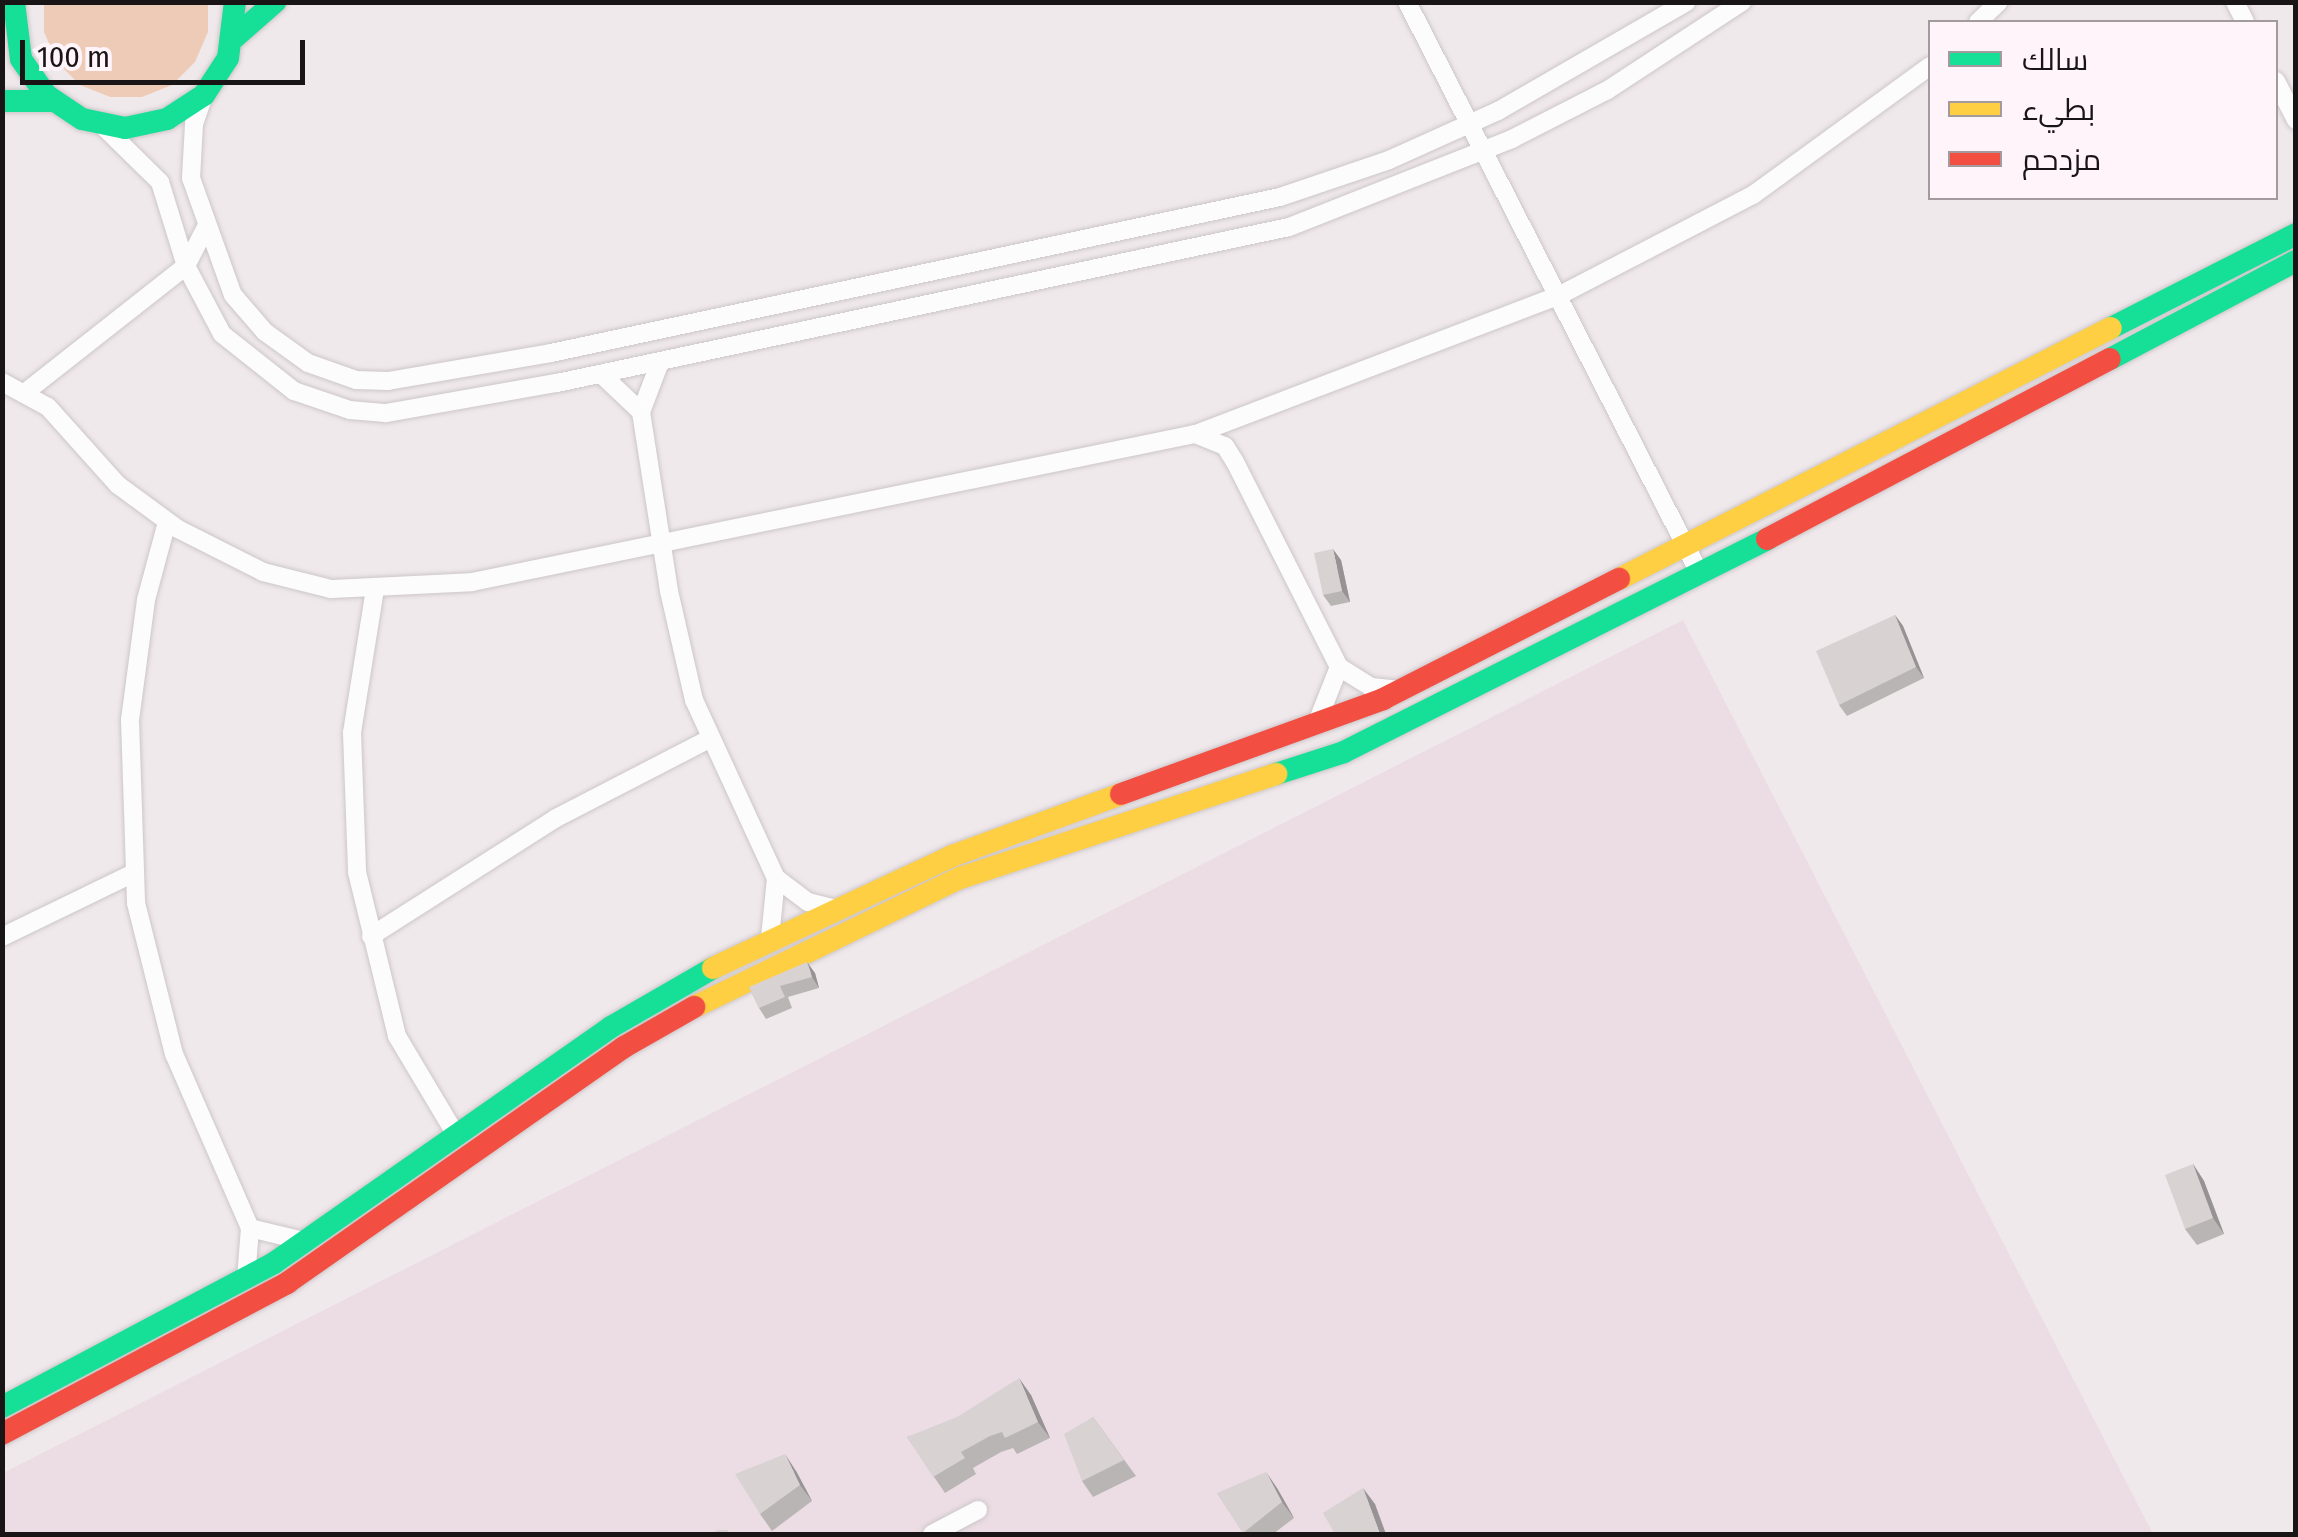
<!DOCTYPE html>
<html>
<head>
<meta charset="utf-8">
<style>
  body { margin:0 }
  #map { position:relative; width:2298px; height:1537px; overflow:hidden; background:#f0e9ec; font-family:"Fira Sans Condensed",Cairo,sans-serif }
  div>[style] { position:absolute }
  .built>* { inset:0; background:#ecdde4 }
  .green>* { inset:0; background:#eecbb6 }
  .roads { filter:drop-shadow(0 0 2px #ccc6c9) drop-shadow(0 0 2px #ccc6c9) }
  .street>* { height:18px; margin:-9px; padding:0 9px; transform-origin:9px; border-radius:9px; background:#fdfcfc }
  .fast>* { height:22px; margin:-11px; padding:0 11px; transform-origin:11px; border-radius:11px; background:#16e098 }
  .slow>* { height:22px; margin:-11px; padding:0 11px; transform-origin:11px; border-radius:11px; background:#ffcf43 }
  .jam>* { height:22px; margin:-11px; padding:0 11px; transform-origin:11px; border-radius:11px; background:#f24e42 }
  .wall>* { inset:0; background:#bab5b5 }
  .shaded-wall>* { inset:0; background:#979394 }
  .building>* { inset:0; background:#d8d2d3 }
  span { translate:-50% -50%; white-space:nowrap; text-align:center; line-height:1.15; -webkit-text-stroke:8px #fff4f9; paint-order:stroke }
  .frame { position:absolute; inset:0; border:5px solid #191416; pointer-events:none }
  .legend { position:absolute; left:1928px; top:20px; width:350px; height:180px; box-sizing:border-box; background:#fff4f9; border:2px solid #a39a9e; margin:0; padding:12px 18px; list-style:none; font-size:30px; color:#191416 }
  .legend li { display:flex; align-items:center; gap:20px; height:50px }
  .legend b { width:50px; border:2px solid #a39a9e }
  .scale { position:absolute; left:20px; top:40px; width:285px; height:45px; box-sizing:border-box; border:5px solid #191416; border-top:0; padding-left:12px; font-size:30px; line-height:35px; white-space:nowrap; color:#191416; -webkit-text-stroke:8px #fff4f9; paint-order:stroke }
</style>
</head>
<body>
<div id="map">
  <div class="built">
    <i style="clip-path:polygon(1683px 620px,2153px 1534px,3px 1534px,3px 1473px)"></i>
  </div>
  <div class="green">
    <i style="clip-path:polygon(208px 3px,208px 32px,195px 62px,172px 85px,142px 97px,110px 97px,80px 85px,57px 62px,44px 32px,44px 3px)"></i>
  </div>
  <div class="roads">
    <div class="street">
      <i style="left:1407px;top:2px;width:643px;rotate:62.88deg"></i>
      <i style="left:2235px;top:2px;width:22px;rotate:63deg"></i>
      <i style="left:1978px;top:22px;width:29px;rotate:-44deg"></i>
      <i style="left:2276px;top:81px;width:44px;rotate:62.9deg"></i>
      <i style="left:204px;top:95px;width:31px;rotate:109deg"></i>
      <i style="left:194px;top:124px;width:54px;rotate:93.2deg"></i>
      <i style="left:191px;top:178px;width:124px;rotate:70.3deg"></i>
      <i style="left:233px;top:295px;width:49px;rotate:49.1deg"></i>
      <i style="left:265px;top:332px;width:53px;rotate:35.8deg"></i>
      <i style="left:308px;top:363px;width:51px;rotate:19.5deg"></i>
      <i style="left:356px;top:380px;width:32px;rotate:2deg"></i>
      <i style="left:388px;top:381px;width:165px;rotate:-9.7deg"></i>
      <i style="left:551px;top:353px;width:746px;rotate:-12.08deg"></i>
      <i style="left:1280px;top:197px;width:115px;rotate:-18.7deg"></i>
      <i style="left:1389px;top:160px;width:120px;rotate:-24.2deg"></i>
      <i style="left:1498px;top:111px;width:218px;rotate:-30deg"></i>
      <i style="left:103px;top:126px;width:80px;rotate:44.5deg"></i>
      <i style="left:160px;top:182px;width:88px;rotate:72.8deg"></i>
      <i style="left:186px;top:266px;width:77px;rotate:62.1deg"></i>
      <i style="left:222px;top:334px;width:92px;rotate:38.4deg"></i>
      <i style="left:294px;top:391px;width:59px;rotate:18.7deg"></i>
      <i style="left:350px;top:410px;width:36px;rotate:5deg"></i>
      <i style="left:386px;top:413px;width:174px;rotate:-10deg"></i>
      <i style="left:557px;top:383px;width:748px;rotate:-12.03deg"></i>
      <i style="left:1289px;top:227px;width:240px;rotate:-21.5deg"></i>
      <i style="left:1512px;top:139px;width:106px;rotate:-27.1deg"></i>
      <i style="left:1606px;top:91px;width:163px;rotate:-33.2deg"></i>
      <i style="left:660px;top:362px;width:53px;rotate:110.8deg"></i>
      <i style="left:641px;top:412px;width:181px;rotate:81.1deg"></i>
      <i style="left:669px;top:591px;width:112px;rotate:77.1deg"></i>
      <i style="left:694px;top:700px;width:196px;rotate:65.3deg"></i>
      <i style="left:776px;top:878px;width:40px;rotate:37deg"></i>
      <i style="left:808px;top:902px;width:25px;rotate:14deg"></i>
      <i style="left:601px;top:374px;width:55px;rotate:43.5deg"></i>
      <i style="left:2px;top:382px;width:52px;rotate:28.5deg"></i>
      <i style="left:48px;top:407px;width:105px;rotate:48.1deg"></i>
      <i style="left:118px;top:485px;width:74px;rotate:36.3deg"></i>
      <i style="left:178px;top:529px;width:95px;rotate:26.8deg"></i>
      <i style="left:263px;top:572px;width:70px;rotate:14deg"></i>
      <i style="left:331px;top:589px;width:141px;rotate:-2.8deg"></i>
      <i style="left:472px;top:582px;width:738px;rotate:-11.57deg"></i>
      <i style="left:1195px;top:434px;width:32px;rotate:22deg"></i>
      <i style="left:1225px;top:446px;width:19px;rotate:58deg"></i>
      <i style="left:1235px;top:462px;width:230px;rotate:63.1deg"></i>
      <i style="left:1339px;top:667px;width:38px;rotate:32deg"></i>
      <i style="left:1371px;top:687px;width:27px;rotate:6deg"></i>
      <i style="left:27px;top:391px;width:202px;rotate:-38.2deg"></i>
      <i style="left:186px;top:266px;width:42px;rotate:-62.8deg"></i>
      <i style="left:1196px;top:434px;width:387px;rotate:-20.9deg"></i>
      <i style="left:1558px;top:296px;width:220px;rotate:-27.4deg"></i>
      <i style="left:1753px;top:195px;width:219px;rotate:-36.1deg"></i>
      <i style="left:167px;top:522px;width:81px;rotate:105.1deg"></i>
      <i style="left:146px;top:600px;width:121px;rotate:97.6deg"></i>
      <i style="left:130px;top:720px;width:183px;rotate:88.1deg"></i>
      <i style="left:136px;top:903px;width:156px;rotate:75.9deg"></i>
      <i style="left:174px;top:1054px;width:190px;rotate:66.4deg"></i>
      <i style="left:250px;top:1228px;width:51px;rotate:94.5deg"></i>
      <i style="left:375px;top:589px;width:146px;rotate:99.1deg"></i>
      <i style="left:352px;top:733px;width:139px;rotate:87.9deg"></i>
      <i style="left:357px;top:872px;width:169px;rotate:76.3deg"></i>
      <i style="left:397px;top:1036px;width:115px;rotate:59.2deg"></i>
      <i style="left:1316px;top:725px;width:62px;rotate:-68.4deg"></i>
      <i style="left:371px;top:936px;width:219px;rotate:-32.5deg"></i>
      <i style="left:556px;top:818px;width:172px;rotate:-27.3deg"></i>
      <i style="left:2px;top:937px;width:147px;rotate:-25.9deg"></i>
      <i style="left:770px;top:938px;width:60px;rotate:-84.3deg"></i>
      <i style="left:250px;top:1228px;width:56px;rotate:13.5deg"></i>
      <i style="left:932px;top:1534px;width:52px;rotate:-27.6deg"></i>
    </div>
    <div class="fast">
      <i style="left:14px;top:2px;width:57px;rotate:83deg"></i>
      <i style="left:21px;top:59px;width:44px;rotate:55.2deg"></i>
      <i style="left:46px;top:95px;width:43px;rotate:33.7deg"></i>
      <i style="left:82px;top:119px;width:44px;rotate:11.8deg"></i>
      <i style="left:125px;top:128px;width:43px;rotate:-12.1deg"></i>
      <i style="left:167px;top:119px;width:44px;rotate:-33deg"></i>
      <i style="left:204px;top:95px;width:44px;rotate:-57deg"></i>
      <i style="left:228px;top:58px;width:56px;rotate:-82.9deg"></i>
      <i style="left:234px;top:38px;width:55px;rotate:-41.3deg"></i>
      <i style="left:2px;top:101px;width:51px"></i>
      <i style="left:2111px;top:328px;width:208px;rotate:-26.9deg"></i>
      <i style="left:2110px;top:359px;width:210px;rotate:-27.8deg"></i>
      <i style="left:1276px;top:774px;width:71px;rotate:-17.9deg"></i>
      <i style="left:1344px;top:752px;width:474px;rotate:-26.7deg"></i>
      <i style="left:2px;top:1407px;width:308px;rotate:-27.9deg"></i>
      <i style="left:274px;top:1263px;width:411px;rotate:-35deg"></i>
      <i style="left:611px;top:1027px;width:118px;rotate:-30deg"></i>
    </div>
    <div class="slow">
      <i style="left:1619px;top:579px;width:552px;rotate:-27.03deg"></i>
      <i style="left:713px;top:968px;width:264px;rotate:-25.1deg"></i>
      <i style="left:952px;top:856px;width:180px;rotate:-20.1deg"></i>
      <i style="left:694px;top:1007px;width:296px;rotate:-25.9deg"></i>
      <i style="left:960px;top:878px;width:333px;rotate:-18.2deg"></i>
    </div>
    <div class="jam">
      <i style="left:1767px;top:539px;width:387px;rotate:-27.7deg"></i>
      <i style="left:1121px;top:794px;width:279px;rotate:-19.9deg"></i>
      <i style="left:1383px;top:699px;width:265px;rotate:-27deg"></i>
      <i style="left:2px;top:1434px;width:323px;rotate:-27.9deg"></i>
      <i style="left:287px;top:1283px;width:411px;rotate:-35deg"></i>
      <i style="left:624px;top:1047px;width:81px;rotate:-29.7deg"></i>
    </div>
  </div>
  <div class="wall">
    <i style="clip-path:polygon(1341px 560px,1350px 602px,1331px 606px,1323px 595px)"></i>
    <i style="clip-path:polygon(1895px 615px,1903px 626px,1924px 678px,1847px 716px,1839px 705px)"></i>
    <i style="clip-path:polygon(815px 973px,819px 988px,788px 997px,792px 1008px,766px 1019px,759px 1008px,749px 987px)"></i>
    <i style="clip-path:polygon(2193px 1164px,2204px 1181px,2224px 1234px,2197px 1245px,2185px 1229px)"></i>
    <i style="clip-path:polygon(1031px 1395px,1050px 1438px,1017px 1454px,1013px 1448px,1001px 1452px,973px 1468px,976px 1474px,945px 1493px,907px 1437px)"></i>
    <i style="clip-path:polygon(1093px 1417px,1136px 1476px,1093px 1497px,1082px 1481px)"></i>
    <i style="clip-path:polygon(796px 1471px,812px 1501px,772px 1531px,760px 1514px)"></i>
    <i style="clip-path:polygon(1277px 1488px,1294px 1518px,1273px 1534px,1244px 1534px,1217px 1493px)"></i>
  </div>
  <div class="shaded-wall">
    <i style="clip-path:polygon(1333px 549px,1341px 560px,1350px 602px,1342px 591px)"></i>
    <i style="clip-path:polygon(1895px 615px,1903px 626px,1924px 678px,1916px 667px)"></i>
    <i style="clip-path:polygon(807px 962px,815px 973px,819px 988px,812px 977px)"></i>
    <i style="clip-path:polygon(2193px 1164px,2204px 1181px,2224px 1234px,2213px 1218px)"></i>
    <i style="clip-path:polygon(1019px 1378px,1031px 1395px,1050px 1438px,1038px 1422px)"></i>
    <i style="clip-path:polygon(785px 1454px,796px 1471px,812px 1501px,800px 1485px)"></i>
    <i style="clip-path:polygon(1266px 1472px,1277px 1488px,1294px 1518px,1282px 1502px)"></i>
    <i style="clip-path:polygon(1363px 1488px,1375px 1504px,1386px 1534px,1380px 1534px)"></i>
  </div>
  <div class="building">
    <i style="clip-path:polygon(1333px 549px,1342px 591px,1323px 595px,1314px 553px)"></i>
    <i style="clip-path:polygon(1895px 615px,1916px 667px,1839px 705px,1816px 651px)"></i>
    <i style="clip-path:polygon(807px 962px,812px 977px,780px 986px,785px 997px,759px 1008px,749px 987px)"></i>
    <i style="clip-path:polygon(2193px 1164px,2213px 1218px,2185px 1229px,2165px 1175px)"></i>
    <i style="clip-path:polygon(1019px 1378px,1038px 1422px,1005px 1438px,1002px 1432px,990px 1436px,961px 1452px,965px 1458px,933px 1477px,907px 1437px,957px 1417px)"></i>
    <i style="clip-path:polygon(1093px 1417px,1124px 1460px,1082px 1481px,1064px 1434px)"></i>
    <i style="clip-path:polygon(785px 1454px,800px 1485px,760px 1514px,735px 1474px)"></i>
    <i style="clip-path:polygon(1266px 1472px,1282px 1502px,1243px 1533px,1217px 1493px)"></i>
    <i style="clip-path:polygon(1363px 1488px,1380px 1534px,1335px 1534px,1323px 1513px)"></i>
    <i style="clip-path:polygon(718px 1530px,728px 1530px,729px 1534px,709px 1534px)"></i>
  </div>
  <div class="frame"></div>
  <ul class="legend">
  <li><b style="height:12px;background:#16e098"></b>سالك</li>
  <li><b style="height:12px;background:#ffcf43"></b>بطيء</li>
  <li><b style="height:12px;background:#f24e42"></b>مزدحم</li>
  </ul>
  <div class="scale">100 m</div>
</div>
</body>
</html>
